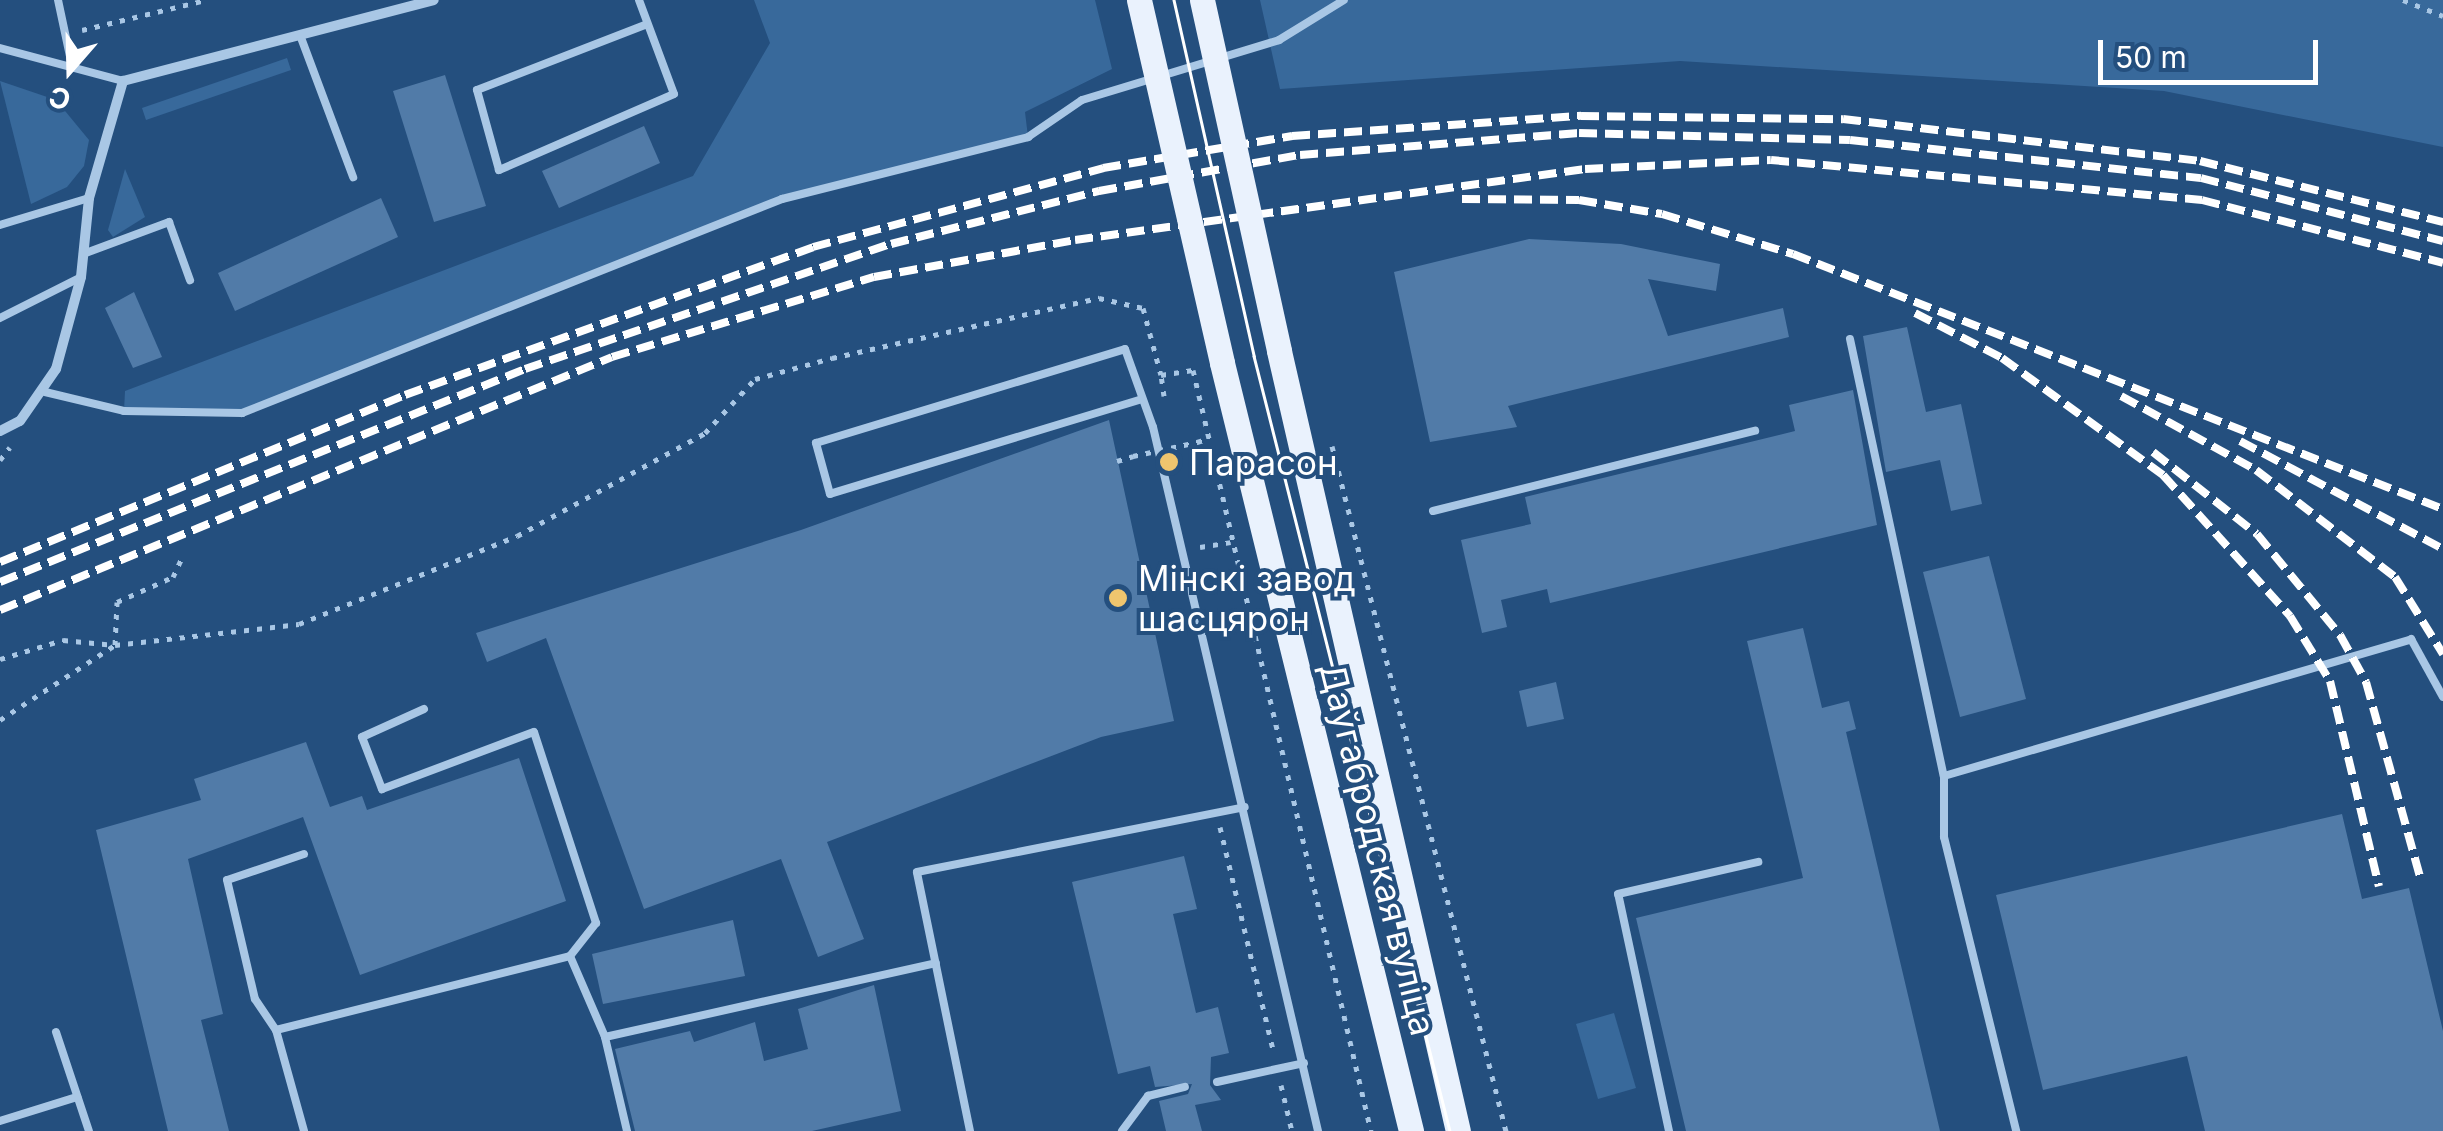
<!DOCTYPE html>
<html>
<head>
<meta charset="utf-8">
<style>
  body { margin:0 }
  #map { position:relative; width:2443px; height:1131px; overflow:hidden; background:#244f7e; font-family:Inter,sans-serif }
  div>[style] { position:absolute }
  .green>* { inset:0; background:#38699b }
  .building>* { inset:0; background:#517ba8 }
  .path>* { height:5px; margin-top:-2.5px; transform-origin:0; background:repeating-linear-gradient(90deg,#a9c7e5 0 5px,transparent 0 13px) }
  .lane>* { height:8px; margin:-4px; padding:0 4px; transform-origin:4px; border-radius:4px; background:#a9c7e5 }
  .street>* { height:10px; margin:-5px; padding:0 5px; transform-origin:5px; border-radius:5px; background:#a9c7e5 }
  .primary>* { height:25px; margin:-12.5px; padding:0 12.5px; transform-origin:12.5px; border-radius:12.5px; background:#eaf2fd }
  .tram>* { height:2.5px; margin:-1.25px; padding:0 1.25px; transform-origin:1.25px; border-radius:1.25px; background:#fff }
  .rail>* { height:8px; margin-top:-4px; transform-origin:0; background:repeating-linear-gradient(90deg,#fff 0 18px,transparent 0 26px) }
  .path-bridge>* { height:5px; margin-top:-2.5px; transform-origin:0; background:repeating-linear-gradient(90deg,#a9c7e5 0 5px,transparent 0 13px) }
  .primary-bridge>* { height:25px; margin:-12.5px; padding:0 12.5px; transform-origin:12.5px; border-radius:12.5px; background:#eaf2fd }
  .dots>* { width:28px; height:28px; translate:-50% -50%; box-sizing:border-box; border:5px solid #244f7e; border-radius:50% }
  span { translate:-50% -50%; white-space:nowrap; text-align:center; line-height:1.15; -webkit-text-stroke:8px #244f7e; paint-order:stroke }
  .poi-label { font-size:35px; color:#fff }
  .left { translate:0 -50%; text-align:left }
  .street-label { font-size:35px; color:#fff }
  .north { position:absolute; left:20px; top:20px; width:100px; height:100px; -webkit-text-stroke:8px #244f7e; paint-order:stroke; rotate:200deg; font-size:28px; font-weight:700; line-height:40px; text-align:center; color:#fff }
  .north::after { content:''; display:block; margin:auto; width:35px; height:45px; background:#fff; clip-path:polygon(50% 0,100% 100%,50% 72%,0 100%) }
  .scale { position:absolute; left:2098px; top:40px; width:220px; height:45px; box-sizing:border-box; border:5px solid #fff; border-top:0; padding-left:12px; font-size:30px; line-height:35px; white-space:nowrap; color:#fff; -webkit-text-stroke:8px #244f7e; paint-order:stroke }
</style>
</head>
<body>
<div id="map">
  <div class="green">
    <i style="clip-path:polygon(754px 0,1095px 0,1112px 69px,1025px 112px,1028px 137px,782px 199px,242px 413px,124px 411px,125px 391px,693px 176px,770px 43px)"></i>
    <i style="clip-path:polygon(1260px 0,2443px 0,2443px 147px,2164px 91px,1680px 61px,1280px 89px)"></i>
    <i style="clip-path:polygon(287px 58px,291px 70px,146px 120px,142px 108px)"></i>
    <i style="clip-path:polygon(0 81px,56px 100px,89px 140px,84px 166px,67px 187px,31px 204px)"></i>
    <i style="clip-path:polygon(125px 169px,145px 217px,113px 237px,108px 230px)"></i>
    <i style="clip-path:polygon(1614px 1013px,1636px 1088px,1598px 1099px,1576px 1024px)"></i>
  </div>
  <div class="building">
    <i style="clip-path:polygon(445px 75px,486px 206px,434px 222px,393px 91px)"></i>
    <i style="clip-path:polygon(644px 126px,660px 163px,559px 208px,542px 171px)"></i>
    <i style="clip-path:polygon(381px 198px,398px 237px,235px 311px,218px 273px)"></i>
    <i style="clip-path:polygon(1529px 239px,1621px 244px,1720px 264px,1716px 291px,1648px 279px,1668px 336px,1783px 308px,1789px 337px,1508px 406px,1517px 427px,1430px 442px,1394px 272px)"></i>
    <i style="clip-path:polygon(134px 292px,162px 357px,133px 368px,105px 308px)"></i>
    <i style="clip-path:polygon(1907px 327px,1926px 412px,1961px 404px,1982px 504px,1951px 511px,1940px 460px,1886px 472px,1863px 336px)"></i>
    <i style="clip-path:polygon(1853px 390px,1877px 525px,1550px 603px,1547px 589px,1501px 600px,1507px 627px,1482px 633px,1461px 540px,1531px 524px,1525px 497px,1795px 431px,1789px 405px)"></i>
    <i style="clip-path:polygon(1109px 420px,1174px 721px,1101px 737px,827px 842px,864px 939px,818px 957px,781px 859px,644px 909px,546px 638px,487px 662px,476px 633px,801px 530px)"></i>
    <i style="clip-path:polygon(1989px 556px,2026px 699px,1960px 717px,1923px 572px)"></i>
    <i style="clip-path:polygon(1803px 628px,1822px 708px,1849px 701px,1856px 729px,1846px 732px,1940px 1131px,1686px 1131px,1636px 918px,1803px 878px,1747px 641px)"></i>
    <i style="clip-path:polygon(1556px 682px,1564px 719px,1527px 727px,1519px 691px)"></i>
    <i style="clip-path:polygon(306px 742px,330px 807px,362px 796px,367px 810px,519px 758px,566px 901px,360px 975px,303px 817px,188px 859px,223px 1014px,201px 1020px,229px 1131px,168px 1131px,96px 830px,201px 800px,194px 779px)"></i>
    <i style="clip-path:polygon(2342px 814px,2362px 899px,2409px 888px,2443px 1031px,2443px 1131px,2205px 1131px,2187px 1056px,2043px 1090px,1996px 895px)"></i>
    <i style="clip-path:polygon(1184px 856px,1197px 909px,1173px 914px,1196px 1013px,1218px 1007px,1229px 1053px,1211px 1057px,1210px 1085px,1221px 1100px,1195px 1105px,1202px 1131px,1166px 1131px,1159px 1101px,1188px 1094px,1192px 1084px,1155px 1087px,1150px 1066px,1118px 1074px,1072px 882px)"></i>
    <i style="clip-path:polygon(733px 920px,745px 976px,603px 1004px,592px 954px)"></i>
    <i style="clip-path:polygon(874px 985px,901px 1111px,812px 1131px,635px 1131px,615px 1049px,690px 1031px,694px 1042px,755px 1022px,764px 1061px,808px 1049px,798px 1009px)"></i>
  </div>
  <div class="path">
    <i style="left:2403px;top:0;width:43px;rotate:21.8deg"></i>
    <i style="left:82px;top:30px;width:128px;rotate:-13.6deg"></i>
    <i style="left:1164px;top:396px;width:21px;rotate:-98deg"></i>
    <i style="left:1161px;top:375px;width:32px;rotate:-9deg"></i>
    <i style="left:1193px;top:370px;width:782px;rotate:76.84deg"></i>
    <i style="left:1197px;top:442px;width:10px;rotate:-17deg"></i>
    <i style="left:1332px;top:446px;width:707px;rotate:75.75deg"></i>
    <i style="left:0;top:460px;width:16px;rotate:-52deg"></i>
    <i style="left:1117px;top:461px;width:17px;rotate:-17deg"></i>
    <i style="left:1200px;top:547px;width:31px;rotate:-9deg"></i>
    <i style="left:0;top:659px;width:66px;rotate:-16.8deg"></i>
    <i style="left:63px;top:640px;width:52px;rotate:5.5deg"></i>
    <i style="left:115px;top:645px;width:185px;rotate:-6.5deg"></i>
    <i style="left:299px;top:624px;width:235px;rotate:-22deg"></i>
    <i style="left:517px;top:536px;width:214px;rotate:-28.7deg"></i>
    <i style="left:705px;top:433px;width:74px;rotate:-47.2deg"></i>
    <i style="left:755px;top:379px;width:80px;rotate:-15.3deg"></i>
    <i style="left:832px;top:358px;width:274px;rotate:-12.7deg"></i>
    <i style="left:1099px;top:298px;width:45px;rotate:12.8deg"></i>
    <i style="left:1143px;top:308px;width:69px;rotate:75deg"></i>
    <i style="left:0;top:720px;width:137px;rotate:-33.1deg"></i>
    <i style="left:115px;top:645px;width:43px;rotate:-87.3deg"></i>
    <i style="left:117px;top:602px;width:61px;rotate:-24.1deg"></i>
    <i style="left:173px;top:577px;width:23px;rotate:-65deg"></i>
    <i style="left:1220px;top:827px;width:229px;rotate:76.6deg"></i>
    <i style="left:1281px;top:1085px;width:47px;rotate:76.6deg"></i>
  </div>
  <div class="lane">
    <i style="left:58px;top:0;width:67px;rotate:78deg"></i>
    <i style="left:639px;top:0;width:100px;rotate:69.6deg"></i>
    <i style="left:674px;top:94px;width:191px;rotate:156.5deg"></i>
    <i style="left:499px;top:170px;width:83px;rotate:-105.4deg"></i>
    <i style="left:477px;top:90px;width:180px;rotate:-21.2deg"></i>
    <i style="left:300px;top:35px;width:152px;rotate:69.5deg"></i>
    <i style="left:0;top:48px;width:127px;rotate:15deg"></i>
    <i style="left:0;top:225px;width:93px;rotate:-16.9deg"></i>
    <i style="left:83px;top:254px;width:92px;rotate:-20.4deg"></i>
    <i style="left:169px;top:222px;width:62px;rotate:70.1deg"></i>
    <i style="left:0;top:318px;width:91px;rotate:-26.8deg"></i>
    <i style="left:1850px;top:339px;width:447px;rotate:77.9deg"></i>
    <i style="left:1944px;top:776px;width:61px;rotate:90deg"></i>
    <i style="left:1944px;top:837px;width:303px;rotate:76.2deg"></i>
    <i style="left:45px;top:392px;width:81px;rotate:13.5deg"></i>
    <i style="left:124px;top:411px;width:118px;rotate:1deg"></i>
    <i style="left:242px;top:413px;width:581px;rotate:-21.62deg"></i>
    <i style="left:782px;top:199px;width:254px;rotate:-14.1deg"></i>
    <i style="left:1028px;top:137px;width:65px;rotate:-34.4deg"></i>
    <i style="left:1082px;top:100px;width:206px;rotate:-16.9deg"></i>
    <i style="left:1279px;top:40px;width:76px;rotate:-31.6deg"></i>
    <i style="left:1139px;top:400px;width:323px;rotate:163.1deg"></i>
    <i style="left:830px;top:494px;width:53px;rotate:-105.4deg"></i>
    <i style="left:816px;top:443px;width:323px;rotate:-16.9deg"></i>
    <i style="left:1125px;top:349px;width:83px;rotate:70.3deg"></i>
    <i style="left:1153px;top:427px;width:723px;rotate:76.81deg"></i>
    <i style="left:1433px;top:511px;width:332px;rotate:-14deg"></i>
    <i style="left:424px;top:709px;width:68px;rotate:155.7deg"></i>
    <i style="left:362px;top:737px;width:56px;rotate:69deg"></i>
    <i style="left:382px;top:789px;width:162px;rotate:-20.6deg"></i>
    <i style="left:534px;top:732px;width:201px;rotate:72deg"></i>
    <i style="left:596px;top:923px;width:42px;rotate:128.2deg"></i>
    <i style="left:1944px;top:776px;width:487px;rotate:-16.3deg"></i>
    <i style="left:2411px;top:639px;width:66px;rotate:61.1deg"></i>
    <i style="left:304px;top:854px;width:81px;rotate:161.3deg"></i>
    <i style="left:227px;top:880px;width:122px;rotate:76.8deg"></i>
    <i style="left:255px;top:999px;width:37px;rotate:56deg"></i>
    <i style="left:276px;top:1030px;width:105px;rotate:74.5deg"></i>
    <i style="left:276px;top:1030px;width:303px;rotate:-14.1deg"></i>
    <i style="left:570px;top:956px;width:88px;rotate:66.6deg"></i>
    <i style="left:56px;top:1032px;width:104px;rotate:71.6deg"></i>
    <i style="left:1217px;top:1082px;width:89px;rotate:-12.3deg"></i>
    <i style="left:0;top:1121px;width:81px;rotate:-17.3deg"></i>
    <i style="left:627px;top:1131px;width:97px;rotate:-103.2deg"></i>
    <i style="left:605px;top:1037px;width:339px;rotate:-12.6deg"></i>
    <i style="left:970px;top:1131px;width:264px;rotate:-101.6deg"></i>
    <i style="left:917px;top:872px;width:334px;rotate:-11.2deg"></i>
    <i style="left:1122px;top:1131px;width:44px;rotate:-53.4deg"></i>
    <i style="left:1148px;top:1096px;width:38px;rotate:-14deg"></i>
    <i style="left:1669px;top:1131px;width:242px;rotate:-102.1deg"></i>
    <i style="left:1618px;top:894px;width:144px;rotate:-12.9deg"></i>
  </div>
  <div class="street">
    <i style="left:0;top:431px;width:22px;rotate:-27deg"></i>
    <i style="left:20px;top:421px;width:63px;rotate:-55.3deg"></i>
    <i style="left:56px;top:369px;width:95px;rotate:-74.8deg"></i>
    <i style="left:81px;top:277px;width:79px;rotate:-84.2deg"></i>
    <i style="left:89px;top:198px;width:122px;rotate:-73.8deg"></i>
    <i style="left:123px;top:81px;width:321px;rotate:-14.6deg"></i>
  </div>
  <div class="primary">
    <i style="left:1279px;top:351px;width:800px;rotate:77.08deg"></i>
    <i style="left:1222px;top:363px;width:791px;rotate:76.17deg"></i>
  </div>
  <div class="tram">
    <i style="left:1174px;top:0;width:365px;rotate:77.3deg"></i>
    <i style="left:1254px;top:356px;width:799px;rotate:75.81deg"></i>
  </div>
  <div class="rail">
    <i style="left:1462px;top:199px;width:117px;rotate:0.5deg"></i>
    <i style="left:1579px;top:200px;width:84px;rotate:9.6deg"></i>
    <i style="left:1662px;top:214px;width:137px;rotate:17deg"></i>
    <i style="left:1793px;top:254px;width:698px;rotate:21.42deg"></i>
    <i style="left:1915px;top:313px;width:98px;rotate:27.3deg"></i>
    <i style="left:2002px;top:358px;width:199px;rotate:36deg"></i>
    <i style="left:2163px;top:475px;width:190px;rotate:48deg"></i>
    <i style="left:2290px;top:616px;width:76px;rotate:58.4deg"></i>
    <i style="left:2330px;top:681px;width:211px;rotate:76.6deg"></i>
    <i style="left:2121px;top:396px;width:154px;rotate:28.7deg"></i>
    <i style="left:2256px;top:470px;width:175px;rotate:37.6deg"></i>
    <i style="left:2395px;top:577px;width:91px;rotate:58.1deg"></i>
    <i style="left:2240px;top:441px;width:230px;rotate:28deg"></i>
    <i style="left:2153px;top:452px;width:132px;rotate:38.3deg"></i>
    <i style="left:2257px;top:534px;width:131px;rotate:50.6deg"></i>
    <i style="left:2340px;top:635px;width:54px;rotate:61deg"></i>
    <i style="left:2366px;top:682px;width:202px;rotate:74.5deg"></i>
    <i style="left:0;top:562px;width:438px;rotate:-22.4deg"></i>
    <i style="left:405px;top:395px;width:434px;rotate:-19.9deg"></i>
    <i style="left:813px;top:247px;width:301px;rotate:-15.2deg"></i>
    <i style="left:1103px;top:168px;width:192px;rotate:-9.6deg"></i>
    <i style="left:1292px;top:136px;width:290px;rotate:-4deg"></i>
    <i style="left:1581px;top:116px;width:262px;rotate:0.7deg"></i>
    <i style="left:1843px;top:119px;width:359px;rotate:6.7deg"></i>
    <i style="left:2200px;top:161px;width:251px;rotate:14.1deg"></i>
    <i style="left:0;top:582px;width:567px;rotate:-22.08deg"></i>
    <i style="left:525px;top:369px;width:387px;rotate:-18.9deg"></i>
    <i style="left:891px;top:244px;width:215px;rotate:-14.3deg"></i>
    <i style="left:1099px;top:191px;width:204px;rotate:-10.2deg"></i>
    <i style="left:1300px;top:155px;width:280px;rotate:-4.5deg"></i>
    <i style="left:1579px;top:133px;width:271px;rotate:1.5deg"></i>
    <i style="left:1850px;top:140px;width:353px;rotate:6.2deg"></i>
    <i style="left:2201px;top:178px;width:250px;rotate:14.6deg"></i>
    <i style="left:0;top:610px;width:662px;rotate:-22.46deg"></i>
    <i style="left:612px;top:357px;width:274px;rotate:-17deg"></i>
    <i style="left:874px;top:277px;width:204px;rotate:-10.4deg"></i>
    <i style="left:1075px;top:240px;width:515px;rotate:-7.93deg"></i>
    <i style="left:1585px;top:169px;width:186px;rotate:-2.8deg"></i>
    <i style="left:1771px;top:160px;width:433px;rotate:5.3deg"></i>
    <i style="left:2202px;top:200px;width:249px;rotate:14.6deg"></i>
  </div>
  <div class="path-bridge">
    <i style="left:1133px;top:456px;width:66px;rotate:-12.3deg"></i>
  </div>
  <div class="primary-bridge">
    <i style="left:1139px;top:0;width:372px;rotate:77.1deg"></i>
    <i style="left:1202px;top:0;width:359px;rotate:77.6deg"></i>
  </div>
  <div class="dots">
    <i style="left:1169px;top:462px;background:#efc56e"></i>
    <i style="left:1118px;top:598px;background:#efc56e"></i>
  </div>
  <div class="poi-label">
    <span class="left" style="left:1189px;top:462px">Парасон</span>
    <span class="left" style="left:1138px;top:598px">Мінскі завод<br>шасцярон</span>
  </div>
  <div class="street-label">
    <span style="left:1378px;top:849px;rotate:76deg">Даўгабродская вуліца</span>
  </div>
  <div class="north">С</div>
  <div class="scale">50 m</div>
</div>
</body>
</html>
